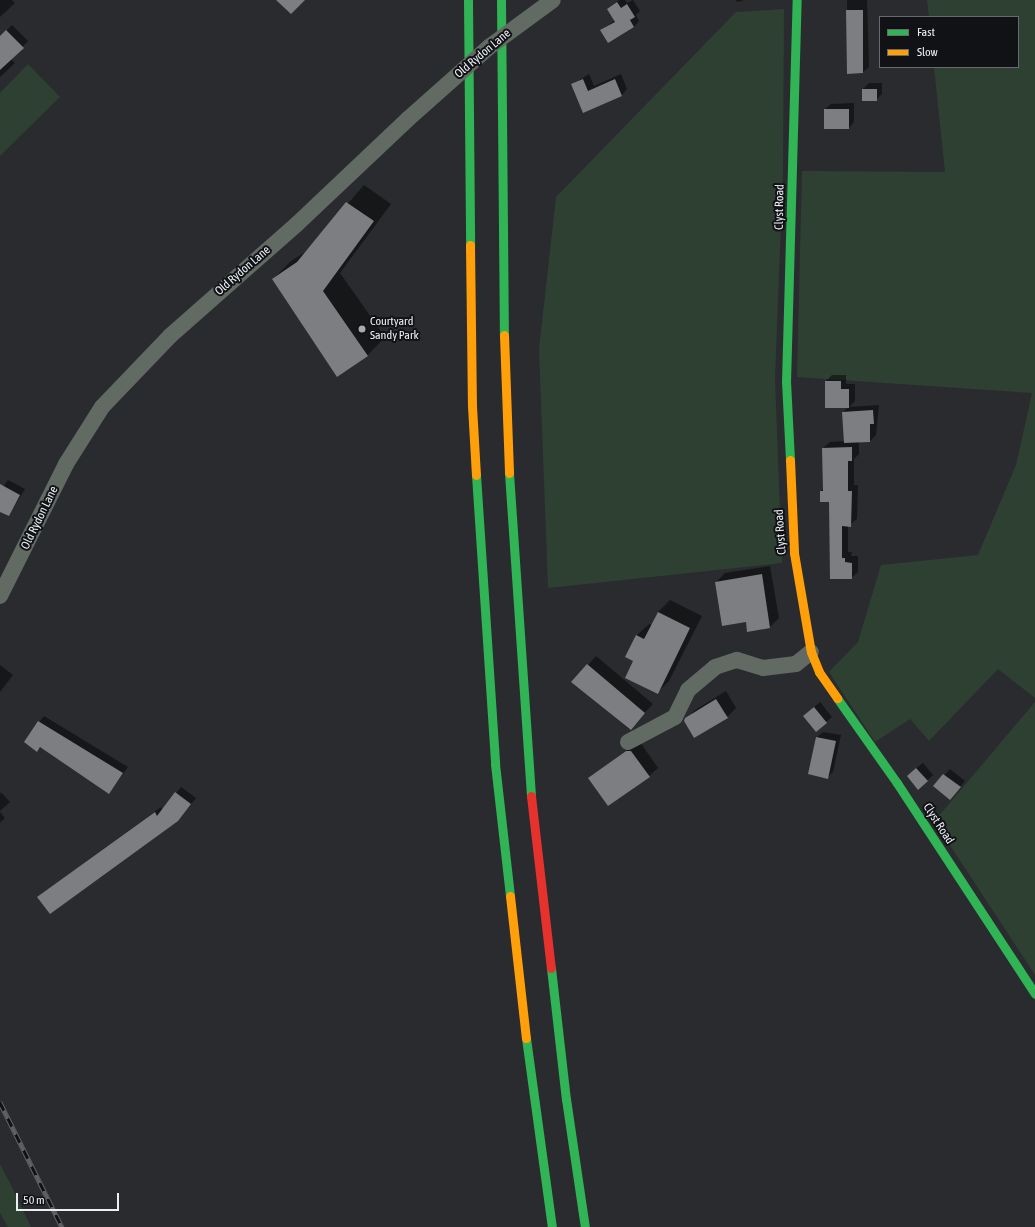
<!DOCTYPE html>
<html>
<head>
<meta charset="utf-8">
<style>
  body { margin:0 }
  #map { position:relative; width:1035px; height:1227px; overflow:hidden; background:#292b2f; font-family:"Asap Condensed",sans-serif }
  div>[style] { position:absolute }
  .green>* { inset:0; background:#2e4032 }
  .shadow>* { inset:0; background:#0007 }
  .building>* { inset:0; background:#7c7e81 }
  .street>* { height:16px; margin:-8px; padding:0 8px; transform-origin:8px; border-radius:8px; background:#616a63 }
  .fast>* { height:9px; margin:-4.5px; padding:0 4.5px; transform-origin:4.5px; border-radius:4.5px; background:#30b455 }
  .slow>* { height:9px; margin:-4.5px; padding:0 4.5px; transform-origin:4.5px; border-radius:4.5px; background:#ff9f0a }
  .jam>* { height:9px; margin:-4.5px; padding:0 4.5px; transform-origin:4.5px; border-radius:4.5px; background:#e5322d }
  .rail>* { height:4.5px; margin-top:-2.25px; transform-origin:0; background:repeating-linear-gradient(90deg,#111216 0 9px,#5f6262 0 18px); box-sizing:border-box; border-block:1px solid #5f6262 }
  .street-bridge>* { height:16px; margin:-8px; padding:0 8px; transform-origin:8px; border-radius:8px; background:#616a63 }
  .dots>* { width:11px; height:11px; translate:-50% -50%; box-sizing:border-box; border:2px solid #111216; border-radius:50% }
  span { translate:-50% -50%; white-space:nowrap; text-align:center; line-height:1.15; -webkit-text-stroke:4px #111216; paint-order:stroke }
  .street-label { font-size:12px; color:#eceef4 }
  .poi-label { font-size:12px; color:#eceef4 }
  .left { translate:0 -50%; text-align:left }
  .legend { position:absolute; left:879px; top:16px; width:140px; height:52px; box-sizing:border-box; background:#111216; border:1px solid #696a6f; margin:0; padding:5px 7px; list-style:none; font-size:12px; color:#eceef4 }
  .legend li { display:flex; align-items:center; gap:8px; height:20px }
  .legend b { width:20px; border:1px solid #696a6f }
  .scale { position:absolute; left:16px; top:1193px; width:103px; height:18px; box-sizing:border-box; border:2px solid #eceef4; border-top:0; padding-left:5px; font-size:12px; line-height:14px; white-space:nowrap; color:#eceef4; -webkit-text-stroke:3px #111216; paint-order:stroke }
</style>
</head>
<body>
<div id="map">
  <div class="green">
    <i style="clip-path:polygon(927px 0,1035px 0,1035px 698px,998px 669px,929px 741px,910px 719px,875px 742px,829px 672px,858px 642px,881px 565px,978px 555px,1016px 465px,1032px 393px,797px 377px,802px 171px,945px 172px,934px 67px,1018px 67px,1018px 17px,929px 17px)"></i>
    <i style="clip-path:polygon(784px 9px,783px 171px,775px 379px,782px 563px,548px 588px,539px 349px,556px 197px,736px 12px)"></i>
    <i style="clip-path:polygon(28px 64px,60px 97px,0 156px,0 93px)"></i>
    <i style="clip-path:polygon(1035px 702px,1035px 975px,938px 827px,937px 818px)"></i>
    <i style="clip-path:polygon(0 1164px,10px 1183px,31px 1227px,8px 1227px,0 1213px)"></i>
  </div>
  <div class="shadow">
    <i style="clip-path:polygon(0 0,12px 0,15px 3px,0 17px)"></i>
    <i style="clip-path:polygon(619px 0,625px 0,627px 3px,633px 0,640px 11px,636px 15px,639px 21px,634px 27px,601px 31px,615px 20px,608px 9px)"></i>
    <i style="clip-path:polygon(736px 0,744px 0,737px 2px)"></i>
    <i style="clip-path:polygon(847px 0,867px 0,869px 67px,863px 72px,848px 73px)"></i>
    <i style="clip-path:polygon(12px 25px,28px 41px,11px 59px,15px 63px,0 77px,0 37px)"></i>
    <i style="clip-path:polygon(589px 74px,594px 86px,621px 74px,627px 89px,622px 95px,583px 111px,572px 85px)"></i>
    <i style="clip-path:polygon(869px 83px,882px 83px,882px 94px,876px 100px,863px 89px)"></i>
    <i style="clip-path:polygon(854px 103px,854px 122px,849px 128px,825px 109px,831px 104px)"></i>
    <i style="clip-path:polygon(364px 185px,391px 204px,340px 273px,385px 337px,368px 355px,338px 376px,273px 279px,290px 262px,308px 250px)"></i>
    <i style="clip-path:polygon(832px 375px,846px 375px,846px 384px,855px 384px,855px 401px,849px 407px,879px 405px,876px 435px,870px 441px,859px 441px,859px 454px,854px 459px,854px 485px,858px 485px,857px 519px,848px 526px,848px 552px,852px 552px,851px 556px,858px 556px,858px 572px,851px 578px,831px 578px,830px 501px,821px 491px,824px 488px,823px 448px,830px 442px,845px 441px,843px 412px,849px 407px,826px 381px)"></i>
    <i style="clip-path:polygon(8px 480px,25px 489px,9px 515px,0 511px,0 491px)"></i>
    <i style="clip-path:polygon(770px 566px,779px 618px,770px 627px,747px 621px,716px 582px,725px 573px)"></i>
    <i style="clip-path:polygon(670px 600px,702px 616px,669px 681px,657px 693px,634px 661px,626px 657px,637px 635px,649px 624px,652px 625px,658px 612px)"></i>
    <i style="clip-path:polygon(596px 656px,653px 704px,629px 729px,573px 682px)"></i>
    <i style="clip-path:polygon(0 665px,13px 675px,0 692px)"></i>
    <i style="clip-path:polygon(726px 691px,736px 708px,727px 717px,686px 719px,695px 710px)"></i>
    <i style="clip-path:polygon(820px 702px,832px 717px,816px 730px,804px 716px)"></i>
    <i style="clip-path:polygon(44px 716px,128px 767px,109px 793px,41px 747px,37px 750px,39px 722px)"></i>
    <i style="clip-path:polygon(823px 732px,841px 735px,833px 772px,828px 777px,817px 737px)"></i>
    <i style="clip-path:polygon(640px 742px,658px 768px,649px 776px,589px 778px,636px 743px)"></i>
    <i style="clip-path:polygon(923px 763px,933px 775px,918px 789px,914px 770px)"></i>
    <i style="clip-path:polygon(950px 769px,965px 781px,950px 799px,935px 786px)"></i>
    <i style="clip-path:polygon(181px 787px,196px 798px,177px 821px,38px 897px,161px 807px,163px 810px)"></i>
    <i style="clip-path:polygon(1px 792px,10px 802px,0 811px,0 794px)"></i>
    <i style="clip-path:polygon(0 812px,5px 818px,0 823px)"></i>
  </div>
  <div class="building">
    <i style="clip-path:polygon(276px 0,305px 0,291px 14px)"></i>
    <i style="clip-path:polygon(617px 2px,621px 8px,627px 4px,635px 17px,630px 20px,634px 27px,608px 43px,600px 30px,615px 22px,607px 9px)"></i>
    <i style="clip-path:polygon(846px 10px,863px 10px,863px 73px,847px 74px)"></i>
    <i style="clip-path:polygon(6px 30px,24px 48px,0 70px,0 36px)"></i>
    <i style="clip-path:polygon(583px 79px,588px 91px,615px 79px,622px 96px,583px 113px,571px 84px)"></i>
    <i style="clip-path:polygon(862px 89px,877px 89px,877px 101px,862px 101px)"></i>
    <i style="clip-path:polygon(824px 109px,849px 109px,849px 129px,824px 129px)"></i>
    <i style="clip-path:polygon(346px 202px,374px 221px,323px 291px,368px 356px,337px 377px,272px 279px,297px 262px)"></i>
    <i style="clip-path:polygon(825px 381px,841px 381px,841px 389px,849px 389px,849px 408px,825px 408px)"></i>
    <i style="clip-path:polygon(873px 410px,874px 424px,870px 424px,870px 442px,844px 443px,842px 412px)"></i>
    <i style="clip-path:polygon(852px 447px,852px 461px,848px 461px,848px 491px,852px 491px,851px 527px,842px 526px,842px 558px,845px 558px,845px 562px,852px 563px,852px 579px,830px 579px,829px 502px,820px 502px,820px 491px,823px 491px,822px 448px)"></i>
    <i style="clip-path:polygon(0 484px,20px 495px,9px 516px,0 512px)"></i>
    <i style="clip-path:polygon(762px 574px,770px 628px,747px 632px,746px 622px,722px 626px,715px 582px)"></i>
    <i style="clip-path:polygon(658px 612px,690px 628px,658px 694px,625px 678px,633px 661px,625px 657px,636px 635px,644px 639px)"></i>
    <i style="clip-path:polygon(587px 664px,645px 713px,631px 730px,571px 682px)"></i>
    <i style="clip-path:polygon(716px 699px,728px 718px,694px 738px,684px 721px,685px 718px)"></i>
    <i style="clip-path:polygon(814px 707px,827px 723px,816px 732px,803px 716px)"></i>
    <i style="clip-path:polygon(38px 721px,123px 773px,109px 794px,40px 747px,37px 752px,24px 742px)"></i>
    <i style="clip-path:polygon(816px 737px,836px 741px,828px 779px,808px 774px)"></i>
    <i style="clip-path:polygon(626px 751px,631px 751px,650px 777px,608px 806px,588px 778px)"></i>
    <i style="clip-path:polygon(916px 768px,928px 781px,918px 790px,907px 776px)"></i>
    <i style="clip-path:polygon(943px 774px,961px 787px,950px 800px,933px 786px)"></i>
    <i style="clip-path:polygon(175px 792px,191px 804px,178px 821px,50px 914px,37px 897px,155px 812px,157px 816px)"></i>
  </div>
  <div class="street">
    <i style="left:0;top:596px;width:148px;rotate:-63.4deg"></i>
    <i style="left:66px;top:464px;width:67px;rotate:-57.7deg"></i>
    <i style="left:102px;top:407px;width:98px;rotate:-46.2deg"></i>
    <i style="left:170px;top:336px;width:169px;rotate:-41.4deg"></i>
    <i style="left:297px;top:224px;width:153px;rotate:-43.4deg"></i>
    <i style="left:628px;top:742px;width:53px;rotate:-28deg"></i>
    <i style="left:675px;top:717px;width:30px;rotate:-64deg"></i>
    <i style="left:688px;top:690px;width:35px;rotate:-40deg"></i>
    <i style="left:715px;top:667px;width:23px;rotate:-18deg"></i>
    <i style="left:737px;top:660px;width:27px;rotate:17deg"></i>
    <i style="left:763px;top:668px;width:33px;rotate:-7deg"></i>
    <i style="left:796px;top:664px;width:19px;rotate:-39deg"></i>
  </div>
  <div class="fast">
    <i style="left:468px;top:0;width:245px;rotate:89.5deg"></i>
    <i style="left:501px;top:0;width:335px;rotate:89.5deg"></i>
    <i style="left:790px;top:460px;width:78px;rotate:-92.9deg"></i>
    <i style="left:786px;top:382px;width:382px;rotate:-88.4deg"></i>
    <i style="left:509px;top:473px;width:324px;rotate:86.1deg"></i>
    <i style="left:476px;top:475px;width:290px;rotate:86.2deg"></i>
    <i style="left:495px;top:764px;width:133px;rotate:83.5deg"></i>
    <i style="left:837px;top:698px;width:104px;rotate:54.8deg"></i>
    <i style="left:897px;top:783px;width:252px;rotate:56.8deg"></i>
    <i style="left:551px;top:968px;width:132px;rotate:83.5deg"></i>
    <i style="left:566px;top:1099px;width:129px;rotate:81.6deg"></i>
    <i style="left:526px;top:1038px;width:191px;rotate:82.2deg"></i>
  </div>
  <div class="slow">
    <i style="left:470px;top:245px;width:161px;rotate:89.3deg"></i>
    <i style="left:472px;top:406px;width:69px;rotate:86.7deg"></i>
    <i style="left:504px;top:335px;width:138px;rotate:87.9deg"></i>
    <i style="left:790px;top:460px;width:93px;rotate:87.5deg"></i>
    <i style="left:794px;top:553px;width:100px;rotate:80.3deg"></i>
    <i style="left:811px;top:652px;width:22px;rotate:68deg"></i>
    <i style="left:819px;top:672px;width:32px;rotate:55deg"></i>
    <i style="left:510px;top:896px;width:143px;rotate:83.6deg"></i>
  </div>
  <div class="jam">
    <i style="left:531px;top:796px;width:173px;rotate:83.4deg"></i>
  </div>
  <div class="rail">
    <i style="left:0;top:1102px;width:140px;rotate:63.6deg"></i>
  </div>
  <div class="street-bridge">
    <i style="left:408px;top:119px;width:108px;rotate:-41.6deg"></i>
    <i style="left:489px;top:47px;width:79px;rotate:-36.3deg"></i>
  </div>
  <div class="dots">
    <i style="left:362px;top:329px;background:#a8aaaf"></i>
  </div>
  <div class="street-label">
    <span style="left:483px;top:54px;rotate:-40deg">Old Rydon Lane</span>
    <span style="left:780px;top:207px;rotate:-89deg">Clyst Road</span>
    <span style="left:243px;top:271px;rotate:-41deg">Old Rydon Lane</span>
    <span style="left:40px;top:518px;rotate:-64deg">Old Rydon Lane</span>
    <span style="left:781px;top:532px;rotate:-94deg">Clyst Road</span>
    <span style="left:938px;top:824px;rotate:57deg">Clyst Road</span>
  </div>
  <div class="poi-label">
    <span class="left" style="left:370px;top:329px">Courtyard<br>Sandy Park</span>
  </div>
  <ul class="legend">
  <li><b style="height:5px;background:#30b455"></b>Fast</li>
  <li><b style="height:5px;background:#ff9f0a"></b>Slow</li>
  </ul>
  <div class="scale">50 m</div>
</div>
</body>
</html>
